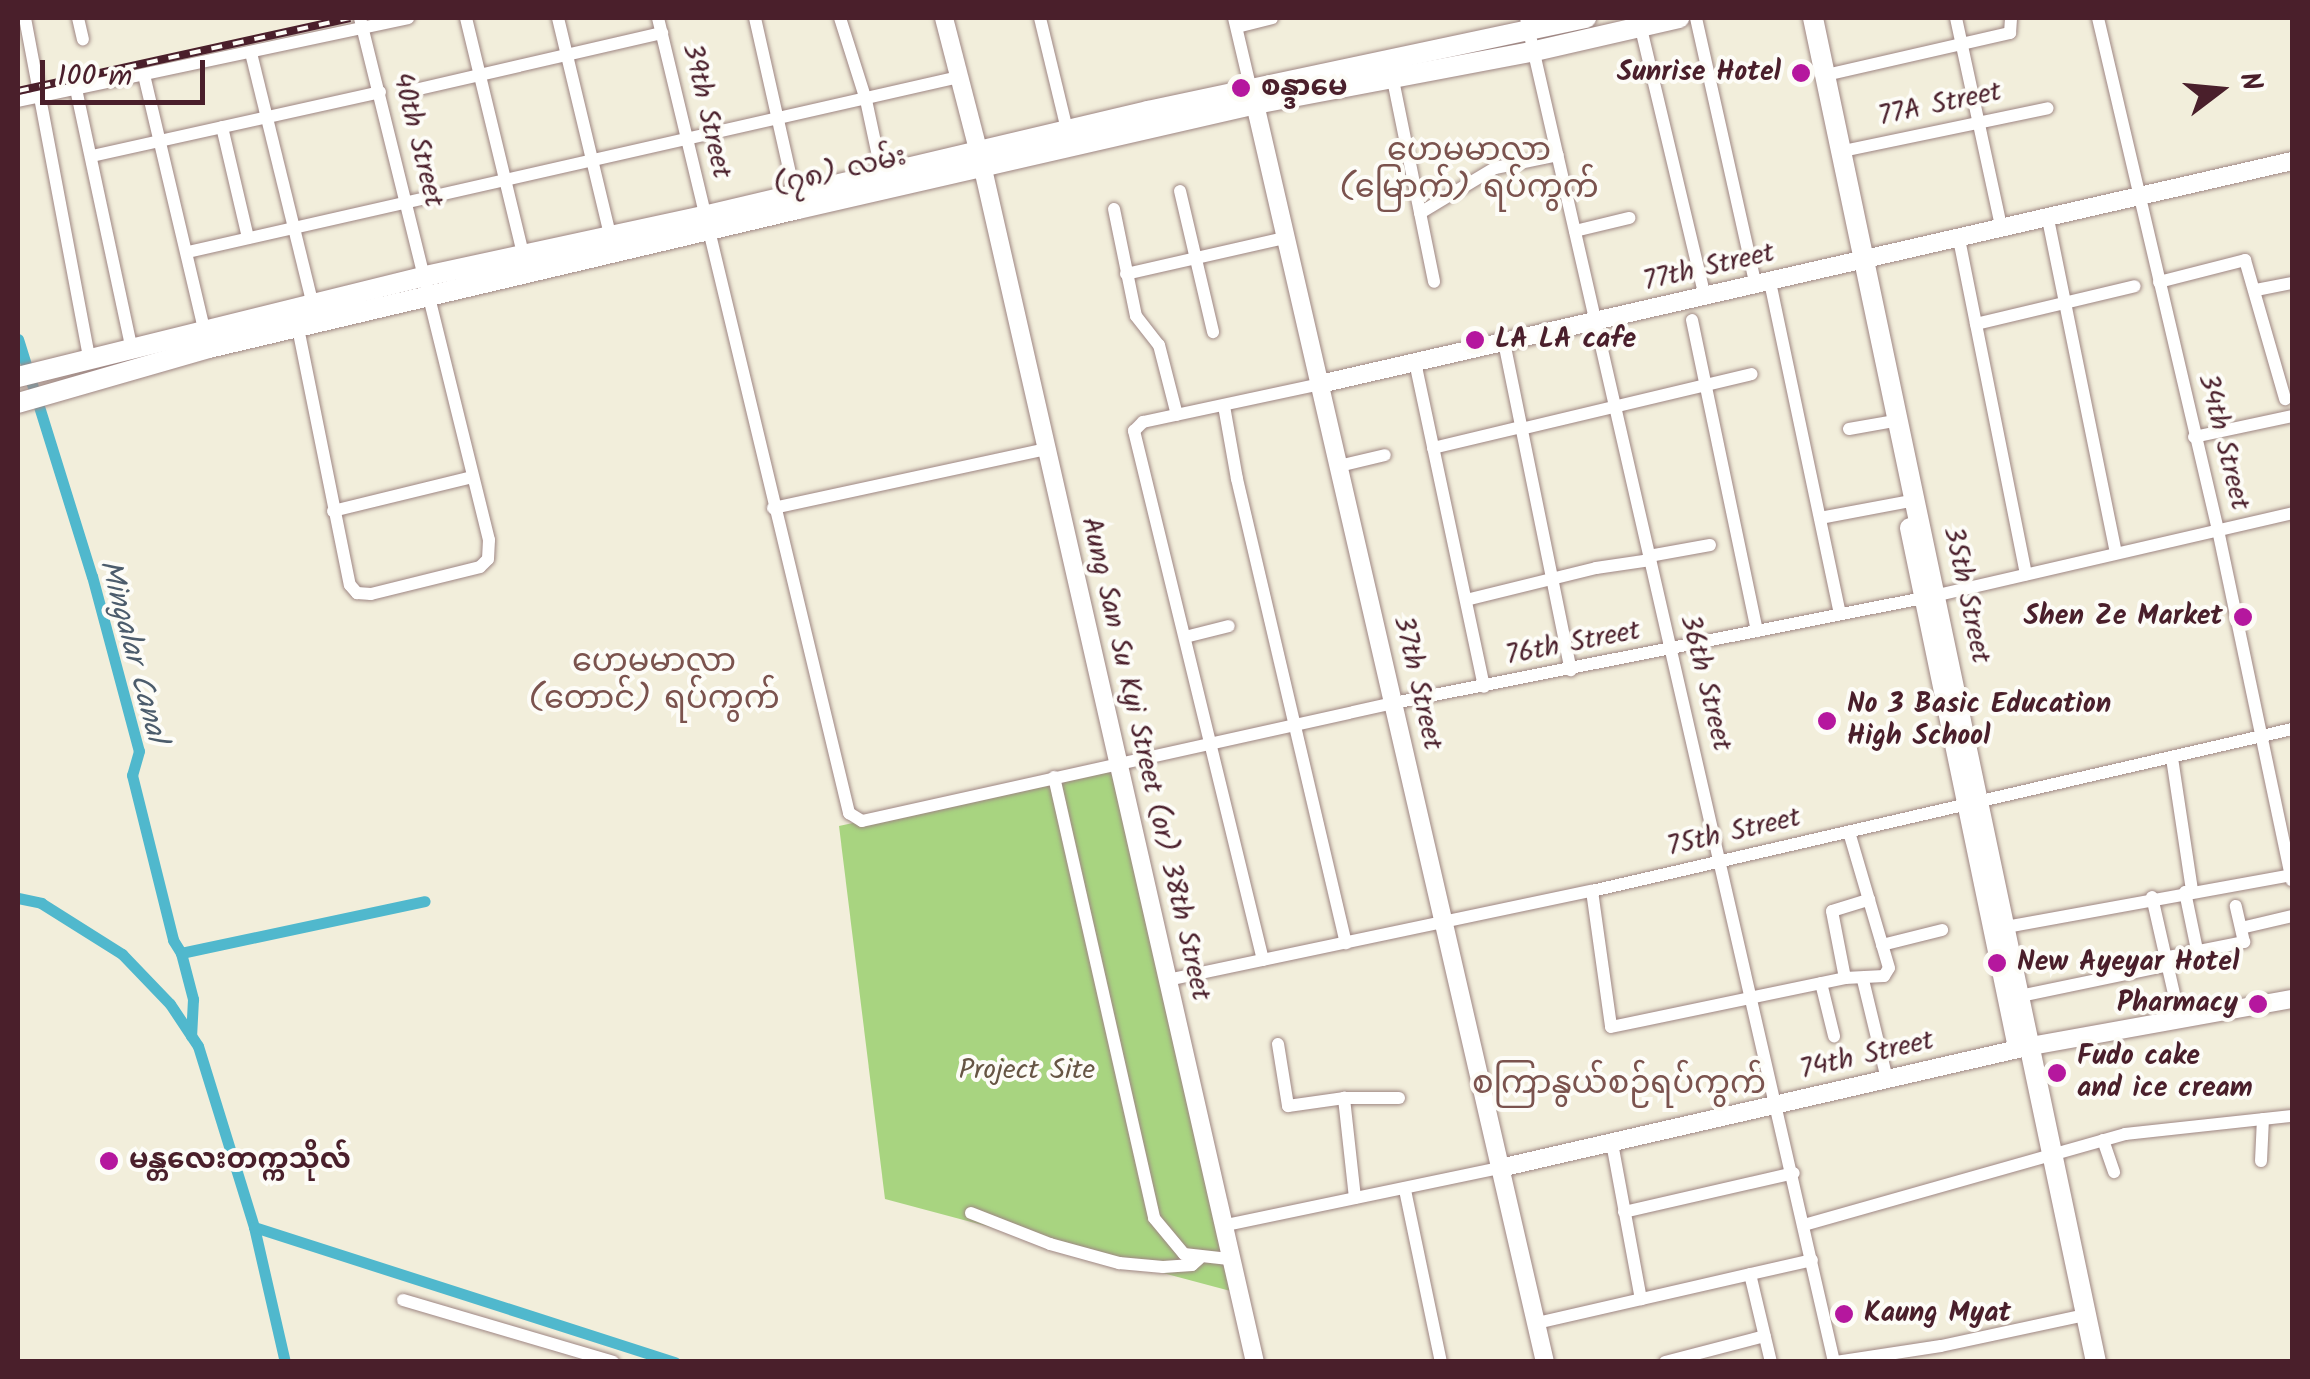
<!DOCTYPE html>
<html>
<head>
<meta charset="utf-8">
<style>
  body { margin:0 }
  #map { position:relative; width:2310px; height:1379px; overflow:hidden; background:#f2eedb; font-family:Kalam,"Noto Sans Myanmar",sans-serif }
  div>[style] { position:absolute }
  .green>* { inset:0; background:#a8d480 }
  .canal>* { height:11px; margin:-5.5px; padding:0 5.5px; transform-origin:5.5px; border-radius:5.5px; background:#50b8cd }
  .roads { filter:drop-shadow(0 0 2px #9e8683) drop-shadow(0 0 2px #9e8683) }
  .street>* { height:12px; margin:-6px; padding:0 6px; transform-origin:6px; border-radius:6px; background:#fff }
  .secondary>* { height:18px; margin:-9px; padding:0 9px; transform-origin:9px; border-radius:9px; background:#fff }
  .primary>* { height:20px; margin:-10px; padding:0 10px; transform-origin:10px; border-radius:10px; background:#fff }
  .rail>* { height:8px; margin-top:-4px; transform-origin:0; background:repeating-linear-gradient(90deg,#fdfcf7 0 11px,#4a1f2b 0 22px); box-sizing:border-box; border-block:2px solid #4a1f2b }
  .dots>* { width:28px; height:28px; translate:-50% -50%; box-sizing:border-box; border:5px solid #fdfcf7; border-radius:50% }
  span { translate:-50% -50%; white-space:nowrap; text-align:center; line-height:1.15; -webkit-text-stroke:8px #fdfcf7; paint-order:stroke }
  .poi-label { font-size:28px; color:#4a1f2b; font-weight:700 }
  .right { translate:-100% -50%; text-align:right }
  .left { translate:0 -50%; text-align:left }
  .street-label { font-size:28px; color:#4a1f2b }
  .park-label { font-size:28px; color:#654 }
  .water-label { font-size:30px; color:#4c5c6c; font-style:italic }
  .quarter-label { font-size:32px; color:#7b534e }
  .frame { position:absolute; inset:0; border:20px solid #4a1f2b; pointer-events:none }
  .north { position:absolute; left:2170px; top:40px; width:100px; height:100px; -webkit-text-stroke:8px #fdfcf7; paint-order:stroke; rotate:74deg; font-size:28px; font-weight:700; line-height:40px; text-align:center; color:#4a1f2b }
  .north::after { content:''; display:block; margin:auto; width:35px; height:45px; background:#4a1f2b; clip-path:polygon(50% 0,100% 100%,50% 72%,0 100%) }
  .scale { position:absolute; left:40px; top:60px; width:165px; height:45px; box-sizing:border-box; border:5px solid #4a1f2b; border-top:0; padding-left:12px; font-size:30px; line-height:35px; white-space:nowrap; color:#4a1f2b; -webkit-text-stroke:8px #fdfcf7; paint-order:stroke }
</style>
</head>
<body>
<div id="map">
  <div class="green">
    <i style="clip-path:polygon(1119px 765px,1238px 1293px,885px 1199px,839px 826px)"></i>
  </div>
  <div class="canal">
    <i style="left:18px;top:339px;width:248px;rotate:72.7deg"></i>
    <i style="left:92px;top:576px;width:181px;rotate:75deg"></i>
    <i style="left:139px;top:751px;width:25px;rotate:106deg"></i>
    <i style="left:132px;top:775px;width:170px;rotate:76deg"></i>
    <i style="left:173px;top:940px;width:15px;rotate:58deg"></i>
    <i style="left:181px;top:953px;width:48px;rotate:75.4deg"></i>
    <i style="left:193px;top:999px;width:37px;rotate:93deg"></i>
    <i style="left:18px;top:898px;width:24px;rotate:12deg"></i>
    <i style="left:41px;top:903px;width:96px;rotate:32.2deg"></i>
    <i style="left:122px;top:954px;width:69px;rotate:46.2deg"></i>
    <i style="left:170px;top:1004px;width:50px;rotate:56.3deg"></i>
    <i style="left:198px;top:1046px;width:189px;rotate:72.8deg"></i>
    <i style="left:254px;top:1227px;width:139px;rotate:77.1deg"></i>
    <i style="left:181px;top:953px;width:249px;rotate:-12deg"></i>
    <i style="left:254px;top:1227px;width:442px;rotate:17.8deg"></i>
  </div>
  <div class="roads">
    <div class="street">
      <i style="left:25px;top:18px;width:344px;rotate:79.3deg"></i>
      <i style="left:78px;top:18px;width:22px;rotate:77deg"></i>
      <i style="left:466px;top:18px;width:247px;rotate:76.4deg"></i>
      <i style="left:558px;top:18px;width:227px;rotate:76.5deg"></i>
      <i style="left:658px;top:18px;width:818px;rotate:76.49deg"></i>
      <i style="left:849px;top:813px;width:15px;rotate:32deg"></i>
      <i style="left:862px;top:821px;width:545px;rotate:-12.51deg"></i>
      <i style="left:1394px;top:703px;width:555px;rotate:-11.23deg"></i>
      <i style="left:1938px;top:595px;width:363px;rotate:-13deg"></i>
      <i style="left:755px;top:18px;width:187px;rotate:77.3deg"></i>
      <i style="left:840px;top:18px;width:86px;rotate:72.4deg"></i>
      <i style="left:866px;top:100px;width:81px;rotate:77.9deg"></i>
      <i style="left:1040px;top:18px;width:115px;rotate:76.4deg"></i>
      <i style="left:1234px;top:18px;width:74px;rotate:76.7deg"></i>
      <i style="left:1526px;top:18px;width:1379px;rotate:77.09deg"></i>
      <i style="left:1696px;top:18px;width:275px;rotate:77.4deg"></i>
      <i style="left:1956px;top:18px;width:217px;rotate:77.8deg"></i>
      <i style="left:2098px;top:18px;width:526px;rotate:76.81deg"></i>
      <i style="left:2218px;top:530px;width:358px;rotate:78.1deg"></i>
      <i style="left:1639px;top:20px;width:285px;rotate:76.6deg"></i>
      <i style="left:1237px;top:27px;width:36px;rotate:-14deg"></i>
      <i style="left:251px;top:53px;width:256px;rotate:76.2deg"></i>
      <i style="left:144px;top:75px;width:261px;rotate:76.7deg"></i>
      <i style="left:1392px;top:75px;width:211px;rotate:78.5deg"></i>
      <i style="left:1826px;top:75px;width:189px;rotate:-12.9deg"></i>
      <i style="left:2010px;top:33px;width:15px;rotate:-86deg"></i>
      <i style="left:76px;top:89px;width:263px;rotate:77.9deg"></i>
      <i style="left:406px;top:92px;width:263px;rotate:-13deg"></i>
      <i style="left:18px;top:101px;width:399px;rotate:-12deg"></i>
      <i style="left:222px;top:127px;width:114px;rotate:76.8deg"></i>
      <i style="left:1843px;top:151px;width:209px;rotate:-11.8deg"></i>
      <i style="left:92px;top:156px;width:295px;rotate:-12.5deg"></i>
      <i style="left:1180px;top:191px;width:145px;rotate:76.8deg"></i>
      <i style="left:1114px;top:209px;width:109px;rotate:78.4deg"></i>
      <i style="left:1136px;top:316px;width:37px;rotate:52deg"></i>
      <i style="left:1159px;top:345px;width:72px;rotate:75.6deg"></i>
      <i style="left:1420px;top:213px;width:87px;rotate:-31deg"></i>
      <i style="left:1495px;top:168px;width:64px;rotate:-11.7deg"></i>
      <i style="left:2048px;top:219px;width:341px;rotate:78.5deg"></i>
      <i style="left:1575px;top:231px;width:56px;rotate:-13.5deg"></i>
      <i style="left:1959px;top:239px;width:342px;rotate:78.7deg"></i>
      <i style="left:188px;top:252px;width:791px;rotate:-12.79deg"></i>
      <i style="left:1126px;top:274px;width:163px;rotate:-12.8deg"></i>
      <i style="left:1770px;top:282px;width:338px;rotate:78.1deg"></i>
      <i style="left:2159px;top:282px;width:89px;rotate:-14.3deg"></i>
      <i style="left:2245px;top:260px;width:145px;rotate:73.9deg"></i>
      <i style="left:2256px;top:290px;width:37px;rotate:-11deg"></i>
      <i style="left:1692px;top:320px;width:318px;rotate:78.2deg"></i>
      <i style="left:1976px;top:324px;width:163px;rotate:-13.4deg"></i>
      <i style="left:298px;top:328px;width:262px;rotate:78.6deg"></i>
      <i style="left:350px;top:585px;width:11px;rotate:49deg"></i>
      <i style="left:357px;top:593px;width:14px;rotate:4deg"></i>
      <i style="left:371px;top:594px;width:112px;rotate:-13.9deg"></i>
      <i style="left:480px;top:567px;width:11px;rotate:-45deg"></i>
      <i style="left:488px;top:559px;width:19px;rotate:-87deg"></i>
      <i style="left:489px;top:540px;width:538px;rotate:-103.88deg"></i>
      <i style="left:1504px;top:342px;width:335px;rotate:78.5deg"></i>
      <i style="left:1415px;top:362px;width:332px;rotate:78deg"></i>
      <i style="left:1224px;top:406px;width:74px;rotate:79.9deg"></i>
      <i style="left:1237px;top:479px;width:477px;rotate:76.8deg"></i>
      <i style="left:1521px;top:429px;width:237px;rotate:-13.4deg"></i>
      <i style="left:1849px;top:429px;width:41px;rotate:-9.9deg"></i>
      <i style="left:2194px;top:437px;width:100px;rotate:-12.1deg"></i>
      <i style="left:1433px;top:448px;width:90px;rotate:-13.4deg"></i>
      <i style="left:1339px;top:466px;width:47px;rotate:-13.4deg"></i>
      <i style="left:773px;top:508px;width:279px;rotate:-12.2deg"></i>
      <i style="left:333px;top:511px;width:144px;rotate:-13.7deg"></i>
      <i style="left:1820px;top:518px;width:86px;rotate:-10.7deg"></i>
      <i style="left:1649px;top:556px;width:62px;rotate:-10.2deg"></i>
      <i style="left:1466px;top:600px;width:134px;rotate:-13.8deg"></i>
      <i style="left:1596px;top:568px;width:55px;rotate:-8.4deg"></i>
      <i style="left:1185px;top:637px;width:45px;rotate:-14deg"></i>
      <i style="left:2172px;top:758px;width:134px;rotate:81.4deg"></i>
      <i style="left:1054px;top:777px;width:452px;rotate:77.2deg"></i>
      <i style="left:1154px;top:1218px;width:47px;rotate:50.2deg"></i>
      <i style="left:1184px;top:1254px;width:45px;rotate:6.3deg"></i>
      <i style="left:1592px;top:891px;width:137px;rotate:82deg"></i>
      <i style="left:1611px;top:1027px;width:239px;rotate:-11.8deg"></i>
      <i style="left:1845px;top:978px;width:39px;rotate:-3deg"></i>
      <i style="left:1884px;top:976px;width:9px;rotate:-58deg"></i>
      <i style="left:1889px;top:968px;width:142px;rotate:-106.4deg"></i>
      <i style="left:2185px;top:892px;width:59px;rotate:78.3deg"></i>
      <i style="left:2152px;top:897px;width:126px;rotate:77.2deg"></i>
      <i style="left:2006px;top:927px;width:290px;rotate:-10.3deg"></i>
      <i style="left:2241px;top:928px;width:52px;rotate:-13.2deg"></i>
      <i style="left:1882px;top:945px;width:62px;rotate:-14deg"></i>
      <i style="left:2164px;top:958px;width:82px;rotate:-11.3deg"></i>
      <i style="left:2244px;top:942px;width:37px;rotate:-103deg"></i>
      <i style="left:1263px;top:960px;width:545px;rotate:-103.7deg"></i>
      <i style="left:1134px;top:431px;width:13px;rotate:-45deg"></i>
      <i style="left:1143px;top:422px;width:181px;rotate:-12.1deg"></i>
      <i style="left:1845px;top:978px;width:68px;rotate:-101deg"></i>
      <i style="left:1832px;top:911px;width:39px;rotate:-17deg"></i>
      <i style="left:1168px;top:980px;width:433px;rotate:-11.9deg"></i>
      <i style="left:1592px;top:891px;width:719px;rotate:-13.03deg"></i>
      <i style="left:1863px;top:980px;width:102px;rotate:76.4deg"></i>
      <i style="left:1821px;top:983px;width:55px;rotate:76.2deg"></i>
      <i style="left:2020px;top:996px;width:148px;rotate:-11.7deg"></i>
      <i style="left:1278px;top:1044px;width:63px;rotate:80.8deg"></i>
      <i style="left:1288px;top:1106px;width:57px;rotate:-8.1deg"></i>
      <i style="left:2103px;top:1140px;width:34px;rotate:71deg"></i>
      <i style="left:1612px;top:1143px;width:159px;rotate:79.5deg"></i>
      <i style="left:2261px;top:1161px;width:42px;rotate:-87.3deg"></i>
      <i style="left:1405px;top:1190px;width:176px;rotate:78.2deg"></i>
      <i style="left:1355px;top:1198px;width:101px;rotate:-96.3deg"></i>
      <i style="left:1344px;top:1098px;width:55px"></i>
      <i style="left:1624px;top:1212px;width:174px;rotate:-12.9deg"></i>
      <i style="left:971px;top:1213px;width:85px;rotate:21.4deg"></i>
      <i style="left:1050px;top:1244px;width:72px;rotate:15.4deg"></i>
      <i style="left:1119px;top:1263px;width:44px;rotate:5.2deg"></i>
      <i style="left:1163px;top:1267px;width:29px;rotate:-4deg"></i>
      <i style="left:1192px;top:1265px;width:9px;rotate:-41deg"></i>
      <i style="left:1804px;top:1225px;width:334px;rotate:-15.8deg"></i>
      <i style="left:2125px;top:1134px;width:168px;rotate:-6.2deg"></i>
      <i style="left:1222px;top:1226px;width:284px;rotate:-11.8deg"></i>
      <i style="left:1750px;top:1274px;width:90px;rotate:76.6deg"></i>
      <i style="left:403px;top:1300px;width:219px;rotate:16.4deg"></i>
      <i style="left:1537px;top:1323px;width:282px;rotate:-12.9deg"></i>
      <i style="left:1665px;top:1362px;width:103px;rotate:-14.6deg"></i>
      <i style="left:1836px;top:1362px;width:106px;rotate:-8.7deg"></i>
      <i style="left:1941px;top:1346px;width:148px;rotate:-12.1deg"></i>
    </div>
    <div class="secondary">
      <i style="left:944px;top:18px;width:156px;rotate:75.5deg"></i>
      <i style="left:983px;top:169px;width:1224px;rotate:77.16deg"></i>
      <i style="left:1252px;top:91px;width:1304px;rotate:77.02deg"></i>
      <i style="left:1320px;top:384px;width:997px;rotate:-12.92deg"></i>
      <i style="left:1500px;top:1168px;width:545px;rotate:-12.94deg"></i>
      <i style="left:2031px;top:1046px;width:265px;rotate:-10.2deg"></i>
    </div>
    <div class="primary">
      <i style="left:1813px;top:18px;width:1373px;rotate:78.11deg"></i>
      <i style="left:18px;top:377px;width:420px;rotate:-13.9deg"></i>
      <i style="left:426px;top:276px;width:284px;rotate:-12.2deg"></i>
      <i style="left:704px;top:216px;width:456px;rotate:-13.3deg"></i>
      <i style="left:1148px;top:111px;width:448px;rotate:-12deg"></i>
      <i style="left:18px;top:403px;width:199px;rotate:-16.1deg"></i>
      <i style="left:209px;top:348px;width:605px;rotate:-13.28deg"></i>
      <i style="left:798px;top:209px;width:469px;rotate:-12.9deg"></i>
      <i style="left:1255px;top:104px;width:285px;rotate:-10.7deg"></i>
      <i style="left:1535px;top:51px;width:148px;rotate:-12.9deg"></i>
      <i style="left:1910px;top:528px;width:526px;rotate:78.26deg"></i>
    </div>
  </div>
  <div class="rail">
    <i style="left:18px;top:91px;width:340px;rotate:-12.4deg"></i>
  </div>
  <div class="dots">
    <i style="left:1801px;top:73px;background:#b5179e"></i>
    <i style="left:1241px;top:88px;background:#b5179e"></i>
    <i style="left:1475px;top:340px;background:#b5179e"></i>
    <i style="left:2243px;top:617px;background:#b5179e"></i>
    <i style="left:1827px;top:721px;background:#b5179e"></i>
    <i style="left:1997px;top:963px;background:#b5179e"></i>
    <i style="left:2258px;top:1004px;background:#b5179e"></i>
    <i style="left:2057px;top:1073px;background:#b5179e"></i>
    <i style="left:109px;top:1161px;background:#b5179e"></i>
    <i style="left:1844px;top:1314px;background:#b5179e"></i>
  </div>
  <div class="poi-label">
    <span class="right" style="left:1781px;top:73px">Sunrise Hotel</span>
    <span class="left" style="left:1261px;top:88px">စန္ဒာမေ</span>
    <span class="left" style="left:1495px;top:340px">LA LA cafe</span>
    <span class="right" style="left:2223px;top:617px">Shen Ze Market</span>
    <span class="left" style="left:1847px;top:721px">No 3 Basic Education<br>High School</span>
    <span class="left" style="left:2017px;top:963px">New Ayeyar Hotel</span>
    <span class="right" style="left:2238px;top:1004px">Pharmacy</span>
    <span class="left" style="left:2077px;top:1073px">Fudo cake<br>and ice cream</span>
    <span class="left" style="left:129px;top:1161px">မန္တလေးတက္ကသိုလ်</span>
    <span class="left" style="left:1864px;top:1314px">Kaung Myat</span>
  </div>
  <div class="street-label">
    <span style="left:1940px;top:105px;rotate:-12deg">77A Street</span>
    <span style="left:706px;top:111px;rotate:77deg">39th Street</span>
    <span style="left:417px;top:140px;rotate:76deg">40th Street</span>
    <span style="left:840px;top:172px;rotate:-13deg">(၇၈) လမ်း</span>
    <span style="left:1709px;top:268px;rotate:-13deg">77th Street</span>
    <span style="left:2223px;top:442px;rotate:76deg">34th Street</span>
    <span style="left:1966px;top:595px;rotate:78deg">35th Street</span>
    <span style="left:1573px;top:644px;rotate:-11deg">76th Street</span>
    <span style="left:1417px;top:683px;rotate:77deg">37th Street</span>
    <span style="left:1705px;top:683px;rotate:76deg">36th Street</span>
    <span style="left:1145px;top:759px;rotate:77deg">Aung San Su Kyi Street (or) 38th Street</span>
    <span style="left:1734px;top:833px;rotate:-13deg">75th Street</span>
    <span style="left:1867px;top:1056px;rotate:-13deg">74th Street</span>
  </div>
  <div class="park-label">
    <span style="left:1027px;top:1071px">Project Site</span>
  </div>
  <div class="water-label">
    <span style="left:132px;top:651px;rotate:75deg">Mingalar Canal</span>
  </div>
  <div class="quarter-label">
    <span style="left:1469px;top:171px">ဟေမမာလာ<br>(မြောက်) ရပ်ကွက်</span>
    <span style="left:654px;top:682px">ဟေမမာလာ<br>(တောင်) ရပ်ကွက်</span>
    <span style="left:1619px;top:1085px">စကြာနွယ်စဉ်ရပ်ကွက်</span>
  </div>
  <div class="frame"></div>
  <div class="north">N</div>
  <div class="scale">100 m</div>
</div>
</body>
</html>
